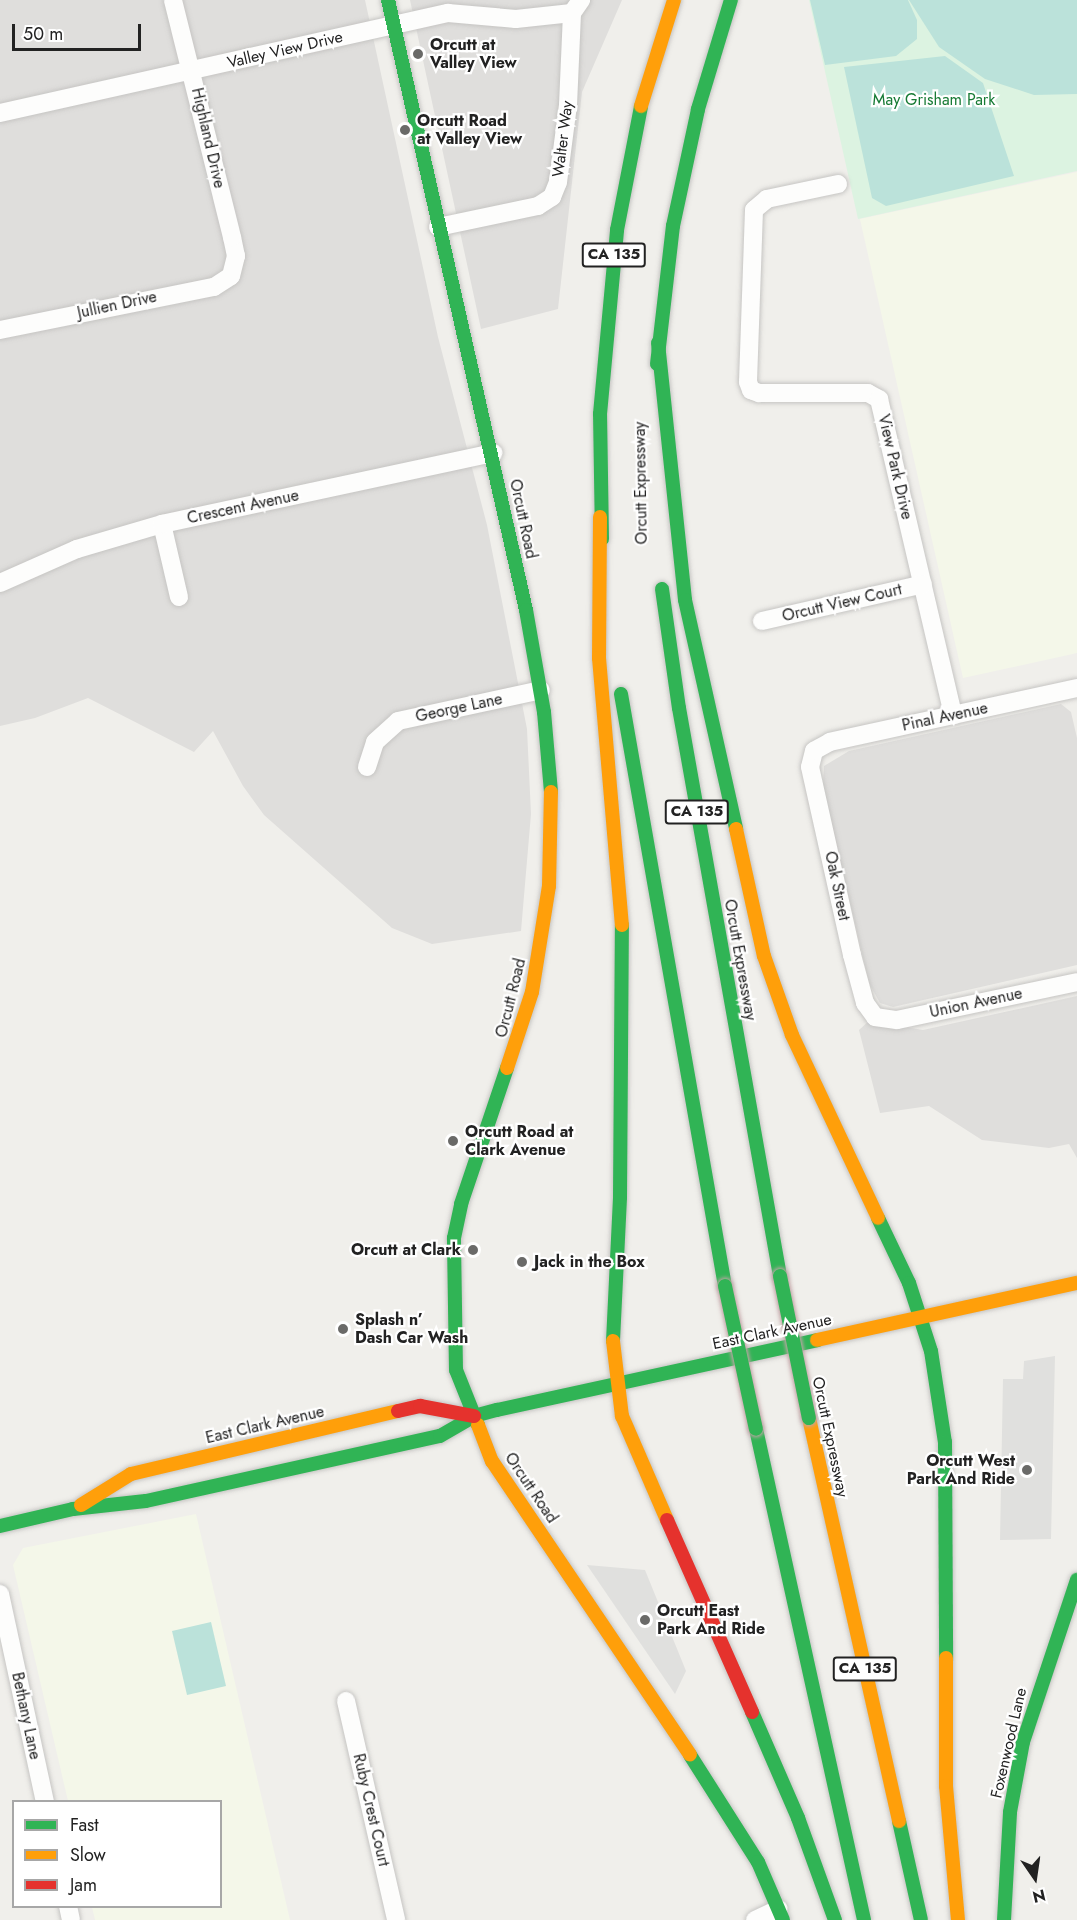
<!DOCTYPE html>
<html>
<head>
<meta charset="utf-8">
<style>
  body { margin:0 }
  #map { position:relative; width:1077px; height:1920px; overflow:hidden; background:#f0efeb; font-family:Jost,sans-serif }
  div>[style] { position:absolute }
  .residential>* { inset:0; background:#dfdedc }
  .education>* { inset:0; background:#f4f7e9 }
  .park>* { inset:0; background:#dcf3e1 }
  .pitch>* { inset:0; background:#bbe2da }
  .parking>* { inset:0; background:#e0e0de }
  .roads { filter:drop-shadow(0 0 2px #c6c5c3) drop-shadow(0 0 2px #c6c5c3) }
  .street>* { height:18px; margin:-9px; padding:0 9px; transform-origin:9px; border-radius:9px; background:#fdfdfc }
  .fast>* { height:14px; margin:-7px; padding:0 7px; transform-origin:7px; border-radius:7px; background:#30b455 }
  .slow>* { height:14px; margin:-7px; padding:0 7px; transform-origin:7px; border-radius:7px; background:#ff9f0a }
  .jam>* { height:14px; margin:-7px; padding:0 7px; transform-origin:7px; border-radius:7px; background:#e5322d }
  .bridges { filter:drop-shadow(0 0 2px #c2a5a7) drop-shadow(0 0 2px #c2a5a7) }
  .fast-bridge>* { height:14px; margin:-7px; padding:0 7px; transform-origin:7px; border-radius:7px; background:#30b455 }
  .dots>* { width:16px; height:16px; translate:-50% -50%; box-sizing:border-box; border:3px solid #fff; border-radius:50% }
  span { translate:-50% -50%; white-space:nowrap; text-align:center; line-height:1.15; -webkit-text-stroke:4.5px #fff; paint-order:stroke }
  .shield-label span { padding:2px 4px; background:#fff; border:2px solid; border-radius:4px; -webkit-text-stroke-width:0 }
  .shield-label { font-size:15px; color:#222; font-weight:700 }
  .poi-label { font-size:16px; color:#222; font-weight:700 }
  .left { translate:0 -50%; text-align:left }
  .right { translate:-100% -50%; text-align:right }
  .street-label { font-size:16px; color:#222 }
  .park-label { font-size:16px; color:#167a34 }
  .legend { position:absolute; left:12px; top:1800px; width:210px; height:108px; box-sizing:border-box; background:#fff; border:2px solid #a7a7a7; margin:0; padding:8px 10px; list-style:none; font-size:18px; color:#222 }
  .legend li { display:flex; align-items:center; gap:12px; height:30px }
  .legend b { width:30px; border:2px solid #a7a7a7 }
  .north { position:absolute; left:1005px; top:1848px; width:60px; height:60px; -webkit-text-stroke:4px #fff; paint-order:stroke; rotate:167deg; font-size:16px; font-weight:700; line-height:24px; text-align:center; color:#222 }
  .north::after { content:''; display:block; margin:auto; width:21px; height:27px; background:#222; clip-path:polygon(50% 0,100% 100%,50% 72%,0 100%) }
  .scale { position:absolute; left:12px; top:24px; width:129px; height:27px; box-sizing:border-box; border:3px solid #222; border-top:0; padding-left:8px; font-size:18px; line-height:21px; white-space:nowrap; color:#222; -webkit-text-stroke:4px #fff; paint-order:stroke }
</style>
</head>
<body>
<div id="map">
  <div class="residential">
    <i style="clip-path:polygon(0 0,365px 0,438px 337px,487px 525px,527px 729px,531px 814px,521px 931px,432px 944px,392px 928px,264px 815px,243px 786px,213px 731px,194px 752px,88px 698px,35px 718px,0 726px)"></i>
    <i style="clip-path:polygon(410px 0,622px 0,582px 92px,558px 309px,481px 329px)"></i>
    <i style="clip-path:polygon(1061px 704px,1071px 712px,1077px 738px,1077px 965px,893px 1007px,880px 1003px,869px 983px,836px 843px,823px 786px,824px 766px,849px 751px)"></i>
    <i style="clip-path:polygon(1077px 996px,1077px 1158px,1069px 1144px,1049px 1148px,982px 1140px,929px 1106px,880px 1113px,859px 1030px,869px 1021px,923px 1030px)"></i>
  </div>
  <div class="education">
    <i style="clip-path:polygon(1077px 172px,1077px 653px,963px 678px,860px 219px)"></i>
    <i style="clip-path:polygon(196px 1514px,290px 1920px,95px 1920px,92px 1907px,220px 1906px,220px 1802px,68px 1801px,13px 1565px,23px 1548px)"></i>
  </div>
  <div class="park">
    <i style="clip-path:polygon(809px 0,1077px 0,1077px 171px,858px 219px)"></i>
  </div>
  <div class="pitch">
    <i style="clip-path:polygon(810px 0,908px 0,917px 20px,917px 39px,896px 56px,825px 65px)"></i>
    <i style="clip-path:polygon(909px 0,1077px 0,1077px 94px,1034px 95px,985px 79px,939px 47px)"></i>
    <i style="clip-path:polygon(945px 56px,983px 83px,1014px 176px,886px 206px,872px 198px,844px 67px)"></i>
    <i style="clip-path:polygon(211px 1622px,226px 1686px,187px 1695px,172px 1631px)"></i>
  </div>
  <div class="parking">
    <i style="clip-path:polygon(1055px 1356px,1051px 1539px,1000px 1540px,1003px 1379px,1023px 1379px,1024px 1361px)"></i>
    <i style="clip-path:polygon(587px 1565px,645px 1570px,686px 1671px,675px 1694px)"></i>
  </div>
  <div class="roads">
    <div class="street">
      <i style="left:0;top:113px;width:459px;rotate:-12.6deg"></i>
      <i style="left:448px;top:13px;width:68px;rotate:5deg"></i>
      <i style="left:516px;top:19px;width:56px;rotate:-6.1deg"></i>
      <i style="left:838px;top:184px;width:73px;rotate:168.1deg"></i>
      <i style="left:767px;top:199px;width:17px;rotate:140deg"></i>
      <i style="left:754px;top:210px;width:172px;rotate:92deg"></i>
      <i style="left:748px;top:382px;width:9px;rotate:69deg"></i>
      <i style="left:751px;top:390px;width:9px;rotate:21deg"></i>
      <i style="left:759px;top:393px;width:109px"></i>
      <i style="left:868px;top:393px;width:13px;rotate:29deg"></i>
      <i style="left:879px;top:399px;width:325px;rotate:76.8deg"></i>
      <i style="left:438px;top:227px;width:102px;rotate:-11.9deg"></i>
      <i style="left:538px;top:206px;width:17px;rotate:-33deg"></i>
      <i style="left:552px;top:197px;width:16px;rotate:-68deg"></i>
      <i style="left:558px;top:182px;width:78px;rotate:-82.6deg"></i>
      <i style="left:568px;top:105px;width:92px;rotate:-87.5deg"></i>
      <i style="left:572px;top:13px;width:16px;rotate:-55deg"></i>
      <i style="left:0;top:330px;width:218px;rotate:-11.4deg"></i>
      <i style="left:214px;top:287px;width:20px;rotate:-33deg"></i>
      <i style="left:231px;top:276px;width:21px;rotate:-76deg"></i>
      <i style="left:236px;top:256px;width:19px;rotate:-102deg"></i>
      <i style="left:232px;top:237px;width:244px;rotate:-104deg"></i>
      <i style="left:162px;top:524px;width:75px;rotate:76.9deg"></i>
      <i style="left:0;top:583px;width:84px;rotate:-23.8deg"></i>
      <i style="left:77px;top:549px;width:89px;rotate:-16.4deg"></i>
      <i style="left:162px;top:524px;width:339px;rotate:-12.1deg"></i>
      <i style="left:762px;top:621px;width:165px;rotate:-12.9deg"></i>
      <i style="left:1077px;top:688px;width:253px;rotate:167.7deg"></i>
      <i style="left:830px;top:742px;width:18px;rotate:151deg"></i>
      <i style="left:814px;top:751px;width:16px;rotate:104deg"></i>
      <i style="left:810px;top:767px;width:193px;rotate:77.4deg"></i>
      <i style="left:852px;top:955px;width:50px;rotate:74.8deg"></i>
      <i style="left:865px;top:1003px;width:17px;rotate:54deg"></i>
      <i style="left:875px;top:1017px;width:22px;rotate:8deg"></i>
      <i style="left:897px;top:1020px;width:184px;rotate:-11.9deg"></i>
      <i style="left:367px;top:767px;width:26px;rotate:-72deg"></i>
      <i style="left:375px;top:742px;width:31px;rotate:-42deg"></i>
      <i style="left:398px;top:721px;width:146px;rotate:-12.2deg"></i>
      <i style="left:0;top:1594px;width:213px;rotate:77.8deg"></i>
      <i style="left:346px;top:1701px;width:225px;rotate:77.1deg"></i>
      <i style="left:68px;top:1906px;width:14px;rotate:78deg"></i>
      <i style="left:755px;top:1920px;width:26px;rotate:-25deg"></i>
    </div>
    <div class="fast">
      <i style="left:388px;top:0;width:625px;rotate:77.25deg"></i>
      <i style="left:526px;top:610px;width:104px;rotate:80deg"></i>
      <i style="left:544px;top:712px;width:80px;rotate:85deg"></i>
      <i style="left:658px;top:343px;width:258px;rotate:84deg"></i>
      <i style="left:685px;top:600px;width:235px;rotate:77.4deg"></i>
      <i style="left:657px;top:364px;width:139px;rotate:-83.4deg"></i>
      <i style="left:673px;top:226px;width:120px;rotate:-77.9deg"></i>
      <i style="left:698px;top:109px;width:114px;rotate:-73.2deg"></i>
      <i style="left:602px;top:539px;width:125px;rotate:-90.9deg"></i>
      <i style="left:600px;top:414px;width:185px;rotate:-84.7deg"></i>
      <i style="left:617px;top:230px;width:126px;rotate:-79deg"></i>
      <i style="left:662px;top:589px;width:120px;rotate:81.9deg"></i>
      <i style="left:679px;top:708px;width:577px;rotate:79.92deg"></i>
      <i style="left:621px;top:694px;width:601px;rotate:80.04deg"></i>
      <i style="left:878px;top:1218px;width:72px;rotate:64.5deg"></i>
      <i style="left:909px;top:1283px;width:71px;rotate:72.1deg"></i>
      <i style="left:931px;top:1351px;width:92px;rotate:81.3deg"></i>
      <i style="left:945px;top:1442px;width:216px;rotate:89.7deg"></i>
      <i style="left:613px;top:1341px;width:144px;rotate:-87.2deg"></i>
      <i style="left:620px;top:1197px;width:272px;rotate:-89.6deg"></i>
      <i style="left:478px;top:1425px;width:59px;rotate:-111.8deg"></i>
      <i style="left:456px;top:1370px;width:132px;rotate:-90.9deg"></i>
      <i style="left:454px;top:1238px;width:35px;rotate:-78deg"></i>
      <i style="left:461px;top:1204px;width:144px;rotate:-71.3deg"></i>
      <i style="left:756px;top:1429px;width:503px;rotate:77.59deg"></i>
      <i style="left:0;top:1526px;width:75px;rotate:-13.1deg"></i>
      <i style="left:73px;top:1509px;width:73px;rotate:-6.3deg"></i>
      <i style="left:146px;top:1501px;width:301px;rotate:-12.5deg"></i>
      <i style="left:440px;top:1436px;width:39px;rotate:-30deg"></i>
      <i style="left:474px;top:1416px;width:24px;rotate:-15deg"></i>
      <i style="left:497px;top:1410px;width:328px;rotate:-12.3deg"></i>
      <i style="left:752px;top:1712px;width:116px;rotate:66.5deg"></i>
      <i style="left:798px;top:1818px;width:109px;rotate:70.1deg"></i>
      <i style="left:690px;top:1755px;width:127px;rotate:57.6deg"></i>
      <i style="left:758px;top:1862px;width:63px;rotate:66.7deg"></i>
      <i style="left:899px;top:1821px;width:101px;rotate:77.5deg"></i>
      <i style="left:1004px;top:1920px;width:108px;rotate:-86.8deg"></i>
      <i style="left:1010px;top:1812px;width:71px;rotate:-79.5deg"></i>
      <i style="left:1023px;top:1742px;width:171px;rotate:-71.6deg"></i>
    </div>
    <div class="slow">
      <i style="left:641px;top:106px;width:111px;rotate:-72.7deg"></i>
      <i style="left:600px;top:517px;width:141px;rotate:90.4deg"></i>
      <i style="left:599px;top:658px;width:268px;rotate:85.1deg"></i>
      <i style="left:736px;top:829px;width:130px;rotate:77.6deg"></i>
      <i style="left:764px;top:956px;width:84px;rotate:70.5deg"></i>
      <i style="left:792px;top:1035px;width:202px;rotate:64.8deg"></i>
      <i style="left:507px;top:1068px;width:80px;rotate:-71.8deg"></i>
      <i style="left:532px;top:992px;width:107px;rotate:-80.9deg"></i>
      <i style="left:549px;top:886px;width:94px;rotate:-88.8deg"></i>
      <i style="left:817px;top:1340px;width:266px;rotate:-12.4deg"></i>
      <i style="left:613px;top:1341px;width:76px;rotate:83.2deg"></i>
      <i style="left:622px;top:1416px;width:113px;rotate:66.6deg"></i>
      <i style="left:809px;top:1418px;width:413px;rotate:77.4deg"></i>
      <i style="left:478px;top:1425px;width:39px;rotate:69deg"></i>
      <i style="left:492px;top:1461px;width:354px;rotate:56deg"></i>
      <i style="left:81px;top:1505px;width:59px;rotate:-31.8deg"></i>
      <i style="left:131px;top:1474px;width:274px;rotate:-13.3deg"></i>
      <i style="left:946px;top:1658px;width:128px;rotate:90deg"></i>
      <i style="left:946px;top:1786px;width:135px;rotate:84.9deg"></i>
    </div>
    <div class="jam">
      <i style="left:398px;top:1411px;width:23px;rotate:-13deg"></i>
      <i style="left:420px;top:1406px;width:55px;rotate:10.5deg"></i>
      <i style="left:667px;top:1520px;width:210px;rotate:66.1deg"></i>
    </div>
  </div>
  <div class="bridges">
    <div class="fast-bridge">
      <i style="left:780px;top:1276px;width:145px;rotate:78.5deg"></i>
      <i style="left:725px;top:1286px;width:146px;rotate:77.8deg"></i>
    </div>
  </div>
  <div class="dots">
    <i style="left:418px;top:54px;background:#6a6a68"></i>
    <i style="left:405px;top:130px;background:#6a6a68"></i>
    <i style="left:453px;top:1141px;background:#6a6a68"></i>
    <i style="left:473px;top:1250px;background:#6a6a68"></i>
    <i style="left:522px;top:1262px;background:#6a6a68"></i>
    <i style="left:343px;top:1329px;background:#6a6a68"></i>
    <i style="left:1027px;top:1470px;background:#6a6a68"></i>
    <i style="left:645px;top:1620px;background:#6a6a68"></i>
  </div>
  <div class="shield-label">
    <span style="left:614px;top:255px">CA 135</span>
    <span style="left:697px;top:812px">CA 135</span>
    <span style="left:865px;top:1669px">CA 135</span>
  </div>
  <div class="poi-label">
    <span class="left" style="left:430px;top:54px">Orcutt at<br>Valley View</span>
    <span class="left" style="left:417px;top:130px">Orcutt Road<br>at Valley View</span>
    <span class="left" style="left:465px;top:1141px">Orcutt Road at<br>Clark Avenue</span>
    <span class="right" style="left:461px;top:1250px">Orcutt at Clark</span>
    <span class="left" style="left:534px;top:1262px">Jack in the Box</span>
    <span class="left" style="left:355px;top:1329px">Splash n’<br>Dash Car Wash</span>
    <span class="right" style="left:1015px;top:1470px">Orcutt West<br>Park And Ride</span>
    <span class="left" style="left:657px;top:1620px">Orcutt East<br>Park And Ride</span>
  </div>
  <div class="street-label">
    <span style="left:285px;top:50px;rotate:-13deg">Valley View Drive</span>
    <span style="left:208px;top:138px;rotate:77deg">Highland Drive</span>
    <span style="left:563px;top:139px;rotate:-83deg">Walter Way</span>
    <span style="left:117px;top:305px;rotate:-12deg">Jullien Drive</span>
    <span style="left:895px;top:467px;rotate:77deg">View Park Drive</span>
    <span style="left:641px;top:483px;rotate:-91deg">Orcutt Expressway</span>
    <span style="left:243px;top:507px;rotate:-12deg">Crescent Avenue</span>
    <span style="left:523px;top:519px;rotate:78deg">Orcutt Road</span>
    <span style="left:842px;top:603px;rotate:-13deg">Orcutt View Court</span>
    <span style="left:459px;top:708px;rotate:-12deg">George Lane</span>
    <span style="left:945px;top:717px;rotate:-12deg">Pinal Avenue</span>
    <span style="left:837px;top:886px;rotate:78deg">Oak Street</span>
    <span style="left:740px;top:960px;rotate:80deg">Orcutt Expressway</span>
    <span style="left:511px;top:998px;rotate:-76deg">Orcutt Road</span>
    <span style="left:976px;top:1003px;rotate:-12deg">Union Avenue</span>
    <span style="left:772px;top:1332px;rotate:-12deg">East Clark Avenue</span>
    <span style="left:265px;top:1425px;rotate:-13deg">East Clark Avenue</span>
    <span style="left:830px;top:1437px;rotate:78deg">Orcutt Expressway</span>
    <span style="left:531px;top:1488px;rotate:56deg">Orcutt Road</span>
    <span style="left:26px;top:1716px;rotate:78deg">Bethany Lane</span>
    <span style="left:1009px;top:1743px;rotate:-77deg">Foxenwood Lane</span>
    <span style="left:371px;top:1810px;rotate:77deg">Ruby Crest Court</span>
  </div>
  <div class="park-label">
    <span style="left:934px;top:100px">May Grisham Park</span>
  </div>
  <ul class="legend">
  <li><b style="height:8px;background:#30b455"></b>Fast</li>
  <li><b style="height:8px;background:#ff9f0a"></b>Slow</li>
  <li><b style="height:8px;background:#e5322d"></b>Jam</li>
  </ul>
  <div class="north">N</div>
  <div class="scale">50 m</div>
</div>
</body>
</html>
